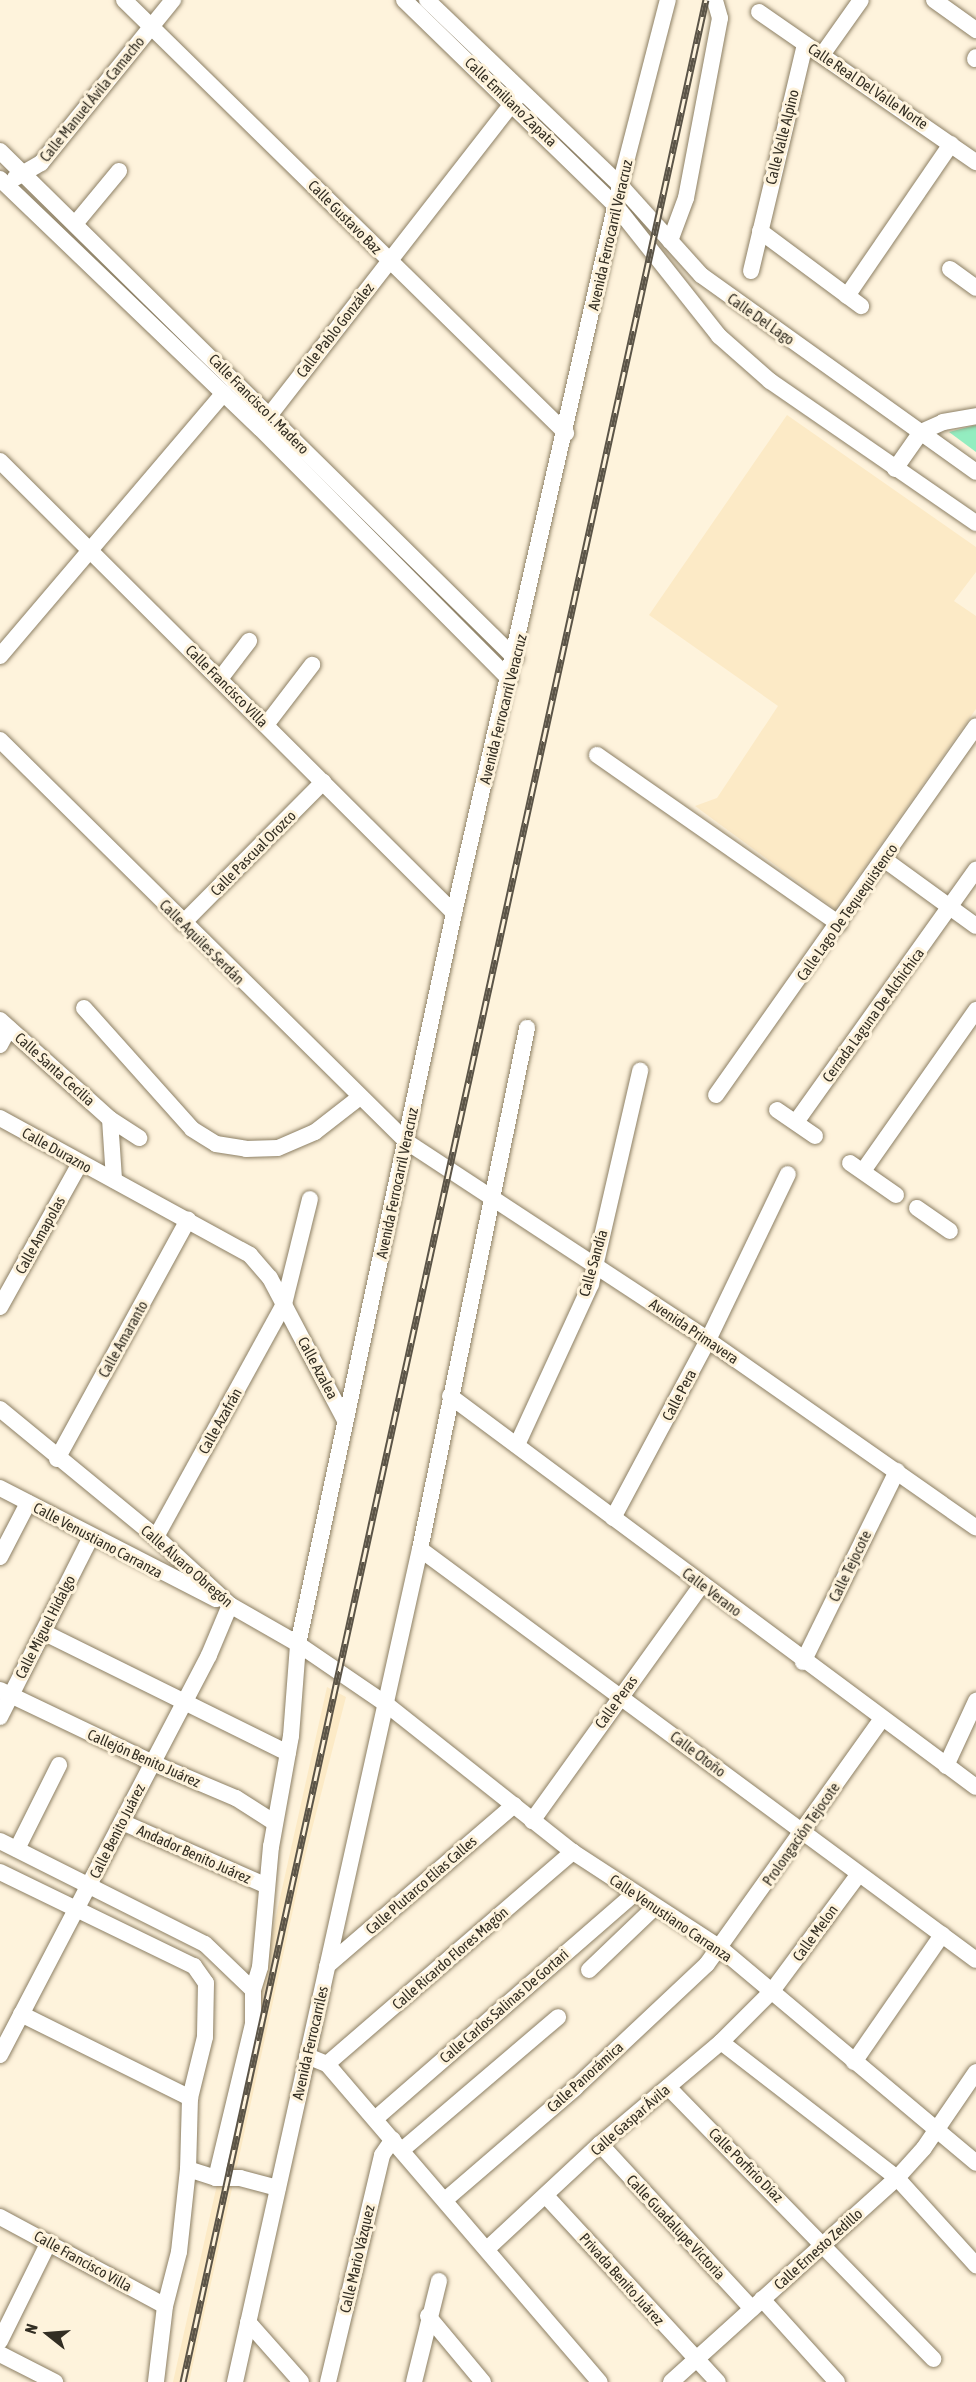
<!DOCTYPE html>
<html>
<head>
<meta charset="utf-8">
<style>
  body { margin:0 }
  #map { position:relative; width:976px; height:2382px; overflow:hidden; background:#fef3dc; font-family:"Asap Condensed",sans-serif }
  div>[style] { position:absolute }
  .built>* { inset:0; background:#fceac6 }
  .green>* { inset:0; background:#93edc0 }
  .roads { filter:drop-shadow(0 0 2px #8c7f64) drop-shadow(0 0 2px #8c7f64) }
  .minor>* { height:16px; margin:-8px; padding:0 8px; transform-origin:8px; border-radius:8px; background:#fff }
  .rail>* { height:7px; margin-top:-3.5px; transform-origin:0; background:repeating-linear-gradient(90deg,#fef3dc 0 14px,#5b5447 0 28px); box-sizing:border-box; border-block:2px solid #5b5447 }
  span { translate:-50% -50%; white-space:nowrap; text-align:center; line-height:1.15; -webkit-text-stroke:6px #fef3dc; paint-order:stroke }
  .street-label { font-size:15px; color:#332e23 }
  .north { position:absolute; left:18px; top:2304px; width:60px; height:60px; -webkit-text-stroke:4px #fef3dc; paint-order:stroke; rotate:287deg; font-size:16px; font-weight:700; line-height:24px; text-align:center; color:#332e23 }
  .north::after { content:''; display:block; margin:auto; width:21px; height:27px; background:#332e23; clip-path:polygon(50% 0,100% 100%,50% 72%,0 100%) }
</style>
</head>
<body>
<div id="map">
  <div class="built">
    <i style="clip-path:polygon(787px 415px,976px 547px,976px 572px,954px 601px,976px 616px,976px 709px,835px 909px,695px 806px,717px 798px,778px 706px,649px 615px)"></i>
    <i style="clip-path:polygon(327px 1687px,346px 1697px,303px 1864px,236px 2171px,220px 2167px)"></i>
    <i style="clip-path:polygon(218px 2180px,233px 2184px,189px 2382px,173px 2382px)"></i>
  </div>
  <div class="green">
    <i style="clip-path:polygon(976px 425px,976px 452px,949px 432px)"></i>
  </div>
  <div class="roads">
    <div class="minor">
      <i style="left:124px;top:0;width:619px;rotate:44.41deg"></i>
      <i style="left:404px;top:0;width:296px;rotate:44.2deg"></i>
      <i style="left:616px;top:206px;width:166px;rotate:51.6deg"></i>
      <i style="left:719px;top:336px;width:68px;rotate:41.4deg"></i>
      <i style="left:770px;top:381px;width:250px;rotate:34.6deg"></i>
      <i style="left:427px;top:0;width:267px;rotate:43.8deg"></i>
      <i style="left:620px;top:185px;width:121px;rotate:48deg"></i>
      <i style="left:701px;top:275px;width:338px;rotate:35.6deg"></i>
      <i style="left:934px;top:0;width:52px;rotate:35.5deg"></i>
      <i style="left:759px;top:12px;width:264px;rotate:34.7deg"></i>
      <i style="left:822px;top:55px;width:67px;rotate:-54.7deg"></i>
      <i style="left:975px;top:59px;width:2px;rotate:-63deg"></i>
      <i style="left:0;top:151px;width:723px;rotate:44.55deg"></i>
      <i style="left:15px;top:178px;width:30px;rotate:-30deg"></i>
      <i style="left:41px;top:163px;width:210px;rotate:-51deg"></i>
      <i style="left:0;top:179px;width:360px;rotate:43.8deg"></i>
      <i style="left:260px;top:428px;width:354px;rotate:45.2deg"></i>
      <i style="left:75px;top:224px;width:69px;rotate:-50.3deg"></i>
      <i style="left:760px;top:231px;width:126px;rotate:36.6deg"></i>
      <i style="left:670px;top:241px;width:46px;rotate:-69.6deg"></i>
      <i style="left:686px;top:198px;width:183px;rotate:-79.3deg"></i>
      <i style="left:720px;top:18px;width:19px;rotate:-106deg"></i>
      <i style="left:950px;top:269px;width:32px;rotate:36deg"></i>
      <i style="left:751px;top:271px;width:233px;rotate:-76.6deg"></i>
      <i style="left:847px;top:296px;width:184px;rotate:-55.6deg"></i>
      <i style="left:265px;top:421px;width:415px;rotate:-52.1deg"></i>
      <i style="left:0;top:461px;width:641px;rotate:44.87deg"></i>
      <i style="left:895px;top:469px;width:45px;rotate:-54.9deg"></i>
      <i style="left:921px;top:432px;width:24px;rotate:-24deg"></i>
      <i style="left:943px;top:422px;width:34px;rotate:-10deg"></i>
      <i style="left:0;top:656px;width:345px;rotate:-49.6deg"></i>
      <i style="left:220px;top:679px;width:48px;rotate:-52.7deg"></i>
      <i style="left:266px;top:725px;width:76px;rotate:-52.5deg"></i>
      <i style="left:0;top:740px;width:572px;rotate:44.65deg"></i>
      <i style="left:407px;top:1142px;width:360px;rotate:33.3deg"></i>
      <i style="left:708px;top:1340px;width:327px;rotate:35deg"></i>
      <i style="left:597px;top:755px;width:295px;rotate:34.9deg"></i>
      <i style="left:885px;top:860px;width:112px;rotate:36deg"></i>
      <i style="left:183px;top:923px;width:199px;rotate:-45.2deg"></i>
      <i style="left:84px;top:1008px;width:162px;rotate:48.2deg"></i>
      <i style="left:192px;top:1129px;width:28px;rotate:32deg"></i>
      <i style="left:216px;top:1144px;width:30px;rotate:9deg"></i>
      <i style="left:246px;top:1149px;width:32px;rotate:-2deg"></i>
      <i style="left:278px;top:1148px;width:40px;rotate:-23.4deg"></i>
      <i style="left:315px;top:1132px;width:57px;rotate:-37.9deg"></i>
      <i style="left:0;top:1020px;width:148px;rotate:42deg"></i>
      <i style="left:110px;top:1119px;width:35px;rotate:33deg"></i>
      <i style="left:0;top:1045px;width:19px;rotate:-62deg"></i>
      <i style="left:716px;top:1095px;width:451px;rotate:-54.8deg"></i>
      <i style="left:777px;top:1110px;width:46px;rotate:34.4deg"></i>
      <i style="left:0;top:1118px;width:285px;rotate:28.7deg"></i>
      <i style="left:250px;top:1255px;width:30px;rotate:49deg"></i>
      <i style="left:270px;top:1278px;width:161px;rotate:62.2deg"></i>
      <i style="left:110px;top:1119px;width:61px;rotate:86.2deg"></i>
      <i style="left:796px;top:1122px;width:310px;rotate:-54.5deg"></i>
      <i style="left:850px;top:1163px;width:56px;rotate:34.8deg"></i>
      <i style="left:863px;top:1171px;width:197px;rotate:-54.9deg"></i>
      <i style="left:917px;top:1208px;width:40px;rotate:34.9deg"></i>
      <i style="left:0;top:1307px;width:165px;rotate:-60.9deg"></i>
      <i style="left:450px;top:1396px;width:655px;rotate:36.63deg"></i>
      <i style="left:0;top:1409px;width:202px;rotate:39.4deg"></i>
      <i style="left:156px;top:1537px;width:100px;rotate:42.6deg"></i>
      <i style="left:230px;top:1605px;width:78px;rotate:29.8deg"></i>
      <i style="left:298px;top:1644px;width:107px;rotate:34.3deg"></i>
      <i style="left:386px;top:1704px;width:238px;rotate:38.4deg"></i>
      <i style="left:573px;top:1852px;width:176px;rotate:33.1deg"></i>
      <i style="left:720px;top:1948px;width:334px;rotate:40deg"></i>
      <i style="left:517px;top:1445px;width:177px;rotate:-65.3deg"></i>
      <i style="left:591px;top:1284px;width:219px;rotate:-77deg"></i>
      <i style="left:57px;top:1459px;width:273px;rotate:-61.3deg"></i>
      <i style="left:0;top:1488px;width:243px;rotate:27.2deg"></i>
      <i style="left:613px;top:1518px;width:202px;rotate:-61.9deg"></i>
      <i style="left:708px;top:1340px;width:184px;rotate:-64.3deg"></i>
      <i style="left:156px;top:1537px;width:266px;rotate:-61.2deg"></i>
      <i style="left:284px;top:1304px;width:108px;rotate:-76.1deg"></i>
      <i style="left:420px;top:1549px;width:691px;rotate:36.47deg"></i>
      <i style="left:0;top:1557px;width:61px;rotate:-62.6deg"></i>
      <i style="left:43px;top:1632px;width:273px;rotate:26.3deg"></i>
      <i style="left:803px;top:1662px;width:213px;rotate:-63.8deg"></i>
      <i style="left:0;top:1690px;width:170px;rotate:25.5deg"></i>
      <i style="left:153px;top:1763px;width:90px;rotate:22.9deg"></i>
      <i style="left:236px;top:1798px;width:46px;rotate:32.7deg"></i>
      <i style="left:0;top:1717px;width:202px;rotate:-63.2deg"></i>
      <i style="left:946px;top:1766px;width:72px;rotate:-65.2deg"></i>
      <i style="left:532px;top:1821px;width:292px;rotate:-54.3deg"></i>
      <i style="left:122px;top:1822px;width:158px;rotate:23.8deg"></i>
      <i style="left:0;top:1841px;width:229px;rotate:26.7deg"></i>
      <i style="left:205px;top:1944px;width:66px;rotate:43.8deg"></i>
      <i style="left:17px;top:1849px;width:94px;rotate:-63.4deg"></i>
      <i style="left:0;top:1872px;width:216px;rotate:25.9deg"></i>
      <i style="left:194px;top:1966px;width:21px;rotate:55deg"></i>
      <i style="left:206px;top:1983px;width:54px;rotate:91.1deg"></i>
      <i style="left:205px;top:2037px;width:63px;rotate:103.8deg"></i>
      <i style="left:190px;top:2098px;width:71px;rotate:91.6deg"></i>
      <i style="left:188px;top:2169px;width:83px;rotate:96.2deg"></i>
      <i style="left:179px;top:2252px;width:56px;rotate:104.5deg"></i>
      <i style="left:165px;top:2306px;width:77px;rotate:96.8deg"></i>
      <i style="left:327px;top:1966px;width:247px;rotate:-40.7deg"></i>
      <i style="left:589px;top:1970px;width:91px;rotate:-43.7deg"></i>
      <i style="left:21px;top:2014px;width:189px;rotate:26.4deg"></i>
      <i style="left:721px;top:2042px;width:222px;rotate:37.7deg"></i>
      <i style="left:897px;top:2178px;width:118px;rotate:47.8deg"></i>
      <i style="left:0;top:2055px;width:451px;rotate:-62.4deg"></i>
      <i style="left:209px;top:1655px;width:54px;rotate:-67.2deg"></i>
      <i style="left:307px;top:2056px;width:22px;rotate:22deg"></i>
      <i style="left:327px;top:2064px;width:419px;rotate:49.4deg"></i>
      <i style="left:854px;top:2062px;width:155px;rotate:-55.3deg"></i>
      <i style="left:327px;top:2064px;width:325px;rotate:-40.8deg"></i>
      <i style="left:668px;top:2087px;width:380px;rotate:45.7deg"></i>
      <i style="left:375px;top:2119px;width:343px;rotate:-41deg"></i>
      <i style="left:600px;top:2144px;width:224px;rotate:47.3deg"></i>
      <i style="left:402px;top:2150px;width:205px;rotate:-40.4deg"></i>
      <i style="left:188px;top:2169px;width:29px;rotate:18deg"></i>
      <i style="left:216px;top:2178px;width:24px"></i>
      <i style="left:240px;top:2178px;width:39px;rotate:15deg"></i>
      <i style="left:216px;top:2178px;width:158px;rotate:-76.5deg"></i>
      <i style="left:253px;top:2024px;width:34px;rotate:-90deg"></i>
      <i style="left:253px;top:1990px;width:24px;rotate:-73deg"></i>
      <i style="left:260px;top:1967px;width:121px;rotate:-84.8deg"></i>
      <i style="left:271px;top:1847px;width:113px;rotate:-79.8deg"></i>
      <i style="left:291px;top:1736px;width:92px;rotate:-85.6deg"></i>
      <i style="left:298px;top:1644px;width:747px;rotate:-77.95deg"></i>
      <i style="left:454px;top:913px;width:747px;rotate:-77.15deg"></i>
      <i style="left:620px;top:185px;width:191px;rotate:-75.5deg"></i>
      <i style="left:547px;top:2197px;width:252px;rotate:47.3deg"></i>
      <i style="left:445px;top:2200px;width:172px;rotate:-40.7deg"></i>
      <i style="left:575px;top:2088px;width:181px;rotate:-43.2deg"></i>
      <i style="left:707px;top:1964px;width:300px;rotate:-54.5deg"></i>
      <i style="left:0;top:2217px;width:187px;rotate:28.3deg"></i>
      <i style="left:487px;top:2249px;width:154px;rotate:-42.9deg"></i>
      <i style="left:600px;top:2144px;width:158px;rotate:-40.1deg"></i>
      <i style="left:721px;top:2042px;width:72px;rotate:-45deg"></i>
      <i style="left:772px;top:1991px;width:144px;rotate:-53.4deg"></i>
      <i style="left:762px;top:2299px;width:112px;rotate:47.9deg"></i>
      <i style="left:428px;top:2316px;width:86px;rotate:50.2deg"></i>
      <i style="left:248px;top:2322px;width:80px;rotate:48.5deg"></i>
      <i style="left:0;top:2341px;width:110px;rotate:-63.7deg"></i>
      <i style="left:0;top:2354px;width:62px;rotate:27deg"></i>
      <i style="left:235px;top:2382px;width:853px;rotate:-77.48deg"></i>
      <i style="left:420px;top:1549px;width:532px;rotate:-78.39deg"></i>
      <i style="left:328px;top:2382px;width:233px;rotate:-76.6deg"></i>
      <i style="left:382px;top:2155px;width:19px;rotate:-55deg"></i>
      <i style="left:414px;top:2382px;width:104px;rotate:-76.1deg"></i>
      <i style="left:671px;top:2382px;width:304px;rotate:-42.1deg"></i>
      <i style="left:897px;top:2178px;width:40px;rotate:-48deg"></i>
      <i style="left:924px;top:2148px;width:92px;rotate:-55.6deg"></i>
    </div>
  </div>
  <div class="rail">
    <i style="left:183px;top:2382px;width:2439px;rotate:-77.62deg"></i>
  </div>
  <div class="street-label">
    <span style="left:868px;top:86px;rotate:34deg">Calle Real Del Valle Norte</span>
    <span style="left:92px;top:99px;rotate:-51deg">Calle Manuel Ávila Camacho</span>
    <span style="left:511px;top:102px;rotate:44deg">Calle Emiliano Zapata</span>
    <span style="left:782px;top:137px;rotate:-76deg">Calle Valle Alpino</span>
    <span style="left:345px;top:217px;rotate:45deg">Calle Gustavo Baz</span>
    <span style="left:610px;top:235px;rotate:-77deg">Avenida Ferrocarril Veracruz</span>
    <span style="left:761px;top:319px;rotate:35deg">Calle Del Lago</span>
    <span style="left:335px;top:330px;rotate:-52deg">Calle Pablo González</span>
    <span style="left:259px;top:404px;rotate:45deg">Calle Francisco I. Madero</span>
    <span style="left:227px;top:686px;rotate:45deg">Calle Francisco Villa</span>
    <span style="left:503px;top:709px;rotate:-76deg">Avenida Ferrocarril Veracruz</span>
    <span style="left:253px;top:853px;rotate:-45deg">Calle Pascual Orozco</span>
    <span style="left:847px;top:912px;rotate:-55deg">Calle Lago De Tequequistenco</span>
    <span style="left:202px;top:942px;rotate:45deg">Calle Aquiles Serdán</span>
    <span style="left:873px;top:1015px;rotate:-54deg">Cerrada Laguna De Alchichica</span>
    <span style="left:55px;top:1069px;rotate:42deg">Calle Santa Cecilia</span>
    <span style="left:57px;top:1150px;rotate:29deg">Calle Durazno</span>
    <span style="left:397px;top:1183px;rotate:-78deg">Avenida Ferrocarril Veracruz</span>
    <span style="left:40px;top:1235px;rotate:-61deg">Calle Amapolas</span>
    <span style="left:593px;top:1263px;rotate:-74deg">Calle Sandía</span>
    <span style="left:694px;top:1331px;rotate:34deg">Avenida Primavera</span>
    <span style="left:123px;top:1339px;rotate:-61deg">Calle Amaranto</span>
    <span style="left:318px;top:1368px;rotate:62deg">Calle Azalea</span>
    <span style="left:679px;top:1395px;rotate:-62deg">Calle Pera</span>
    <span style="left:220px;top:1421px;rotate:-61deg">Calle Azafrán</span>
    <span style="left:98px;top:1540px;rotate:28deg">Calle Venustiano Carranza</span>
    <span style="left:187px;top:1566px;rotate:41deg">Calle Álvaro Obregón</span>
    <span style="left:850px;top:1566px;rotate:-64deg">Calle Tejocote</span>
    <span style="left:712px;top:1592px;rotate:37deg">Calle Verano</span>
    <span style="left:45px;top:1627px;rotate:-63deg">Calle Miguel Hidalgo</span>
    <span style="left:616px;top:1702px;rotate:-54deg">Calle Peras</span>
    <span style="left:698px;top:1754px;rotate:37deg">Calle Otoño</span>
    <span style="left:144px;top:1758px;rotate:24deg">Callejón Benito Juárez</span>
    <span style="left:117px;top:1831px;rotate:-63deg">Calle Benito Juárez</span>
    <span style="left:801px;top:1834px;rotate:-55deg">Prolongación Tejocote</span>
    <span style="left:194px;top:1854px;rotate:24deg">Andador Benito Juárez</span>
    <span style="left:421px;top:1885px;rotate:-41deg">Calle Plutarco Elías Calles</span>
    <span style="left:671px;top:1918px;rotate:34deg">Calle Venustiano Carranza</span>
    <span style="left:815px;top:1933px;rotate:-54deg">Calle Melon</span>
    <span style="left:450px;top:1958px;rotate:-41deg">Calle Ricardo Flores Magón</span>
    <span style="left:504px;top:2006px;rotate:-41deg">Calle Carlos Salinas De Gortari</span>
    <span style="left:310px;top:2043px;rotate:-77deg">Avenida Ferrocarriles</span>
    <span style="left:585px;top:2077px;rotate:-42deg">Calle Panorámica</span>
    <span style="left:630px;top:2120px;rotate:-41deg">Calle Gaspar Ávila</span>
    <span style="left:746px;top:2165px;rotate:45deg">Calle Porfirio Díaz</span>
    <span style="left:676px;top:2227px;rotate:47deg">Calle Guadalupe Victoria</span>
    <span style="left:818px;top:2249px;rotate:-42deg">Calle Ernesto Zedillo</span>
    <span style="left:357px;top:2259px;rotate:-77deg">Calle Mario Vázquez</span>
    <span style="left:83px;top:2261px;rotate:29deg">Calle Francisco Villa</span>
    <span style="left:622px;top:2279px;rotate:48deg">Privada Benito Juárez</span>
  </div>
  <div class="north">N</div>
</div>
</body>
</html>
